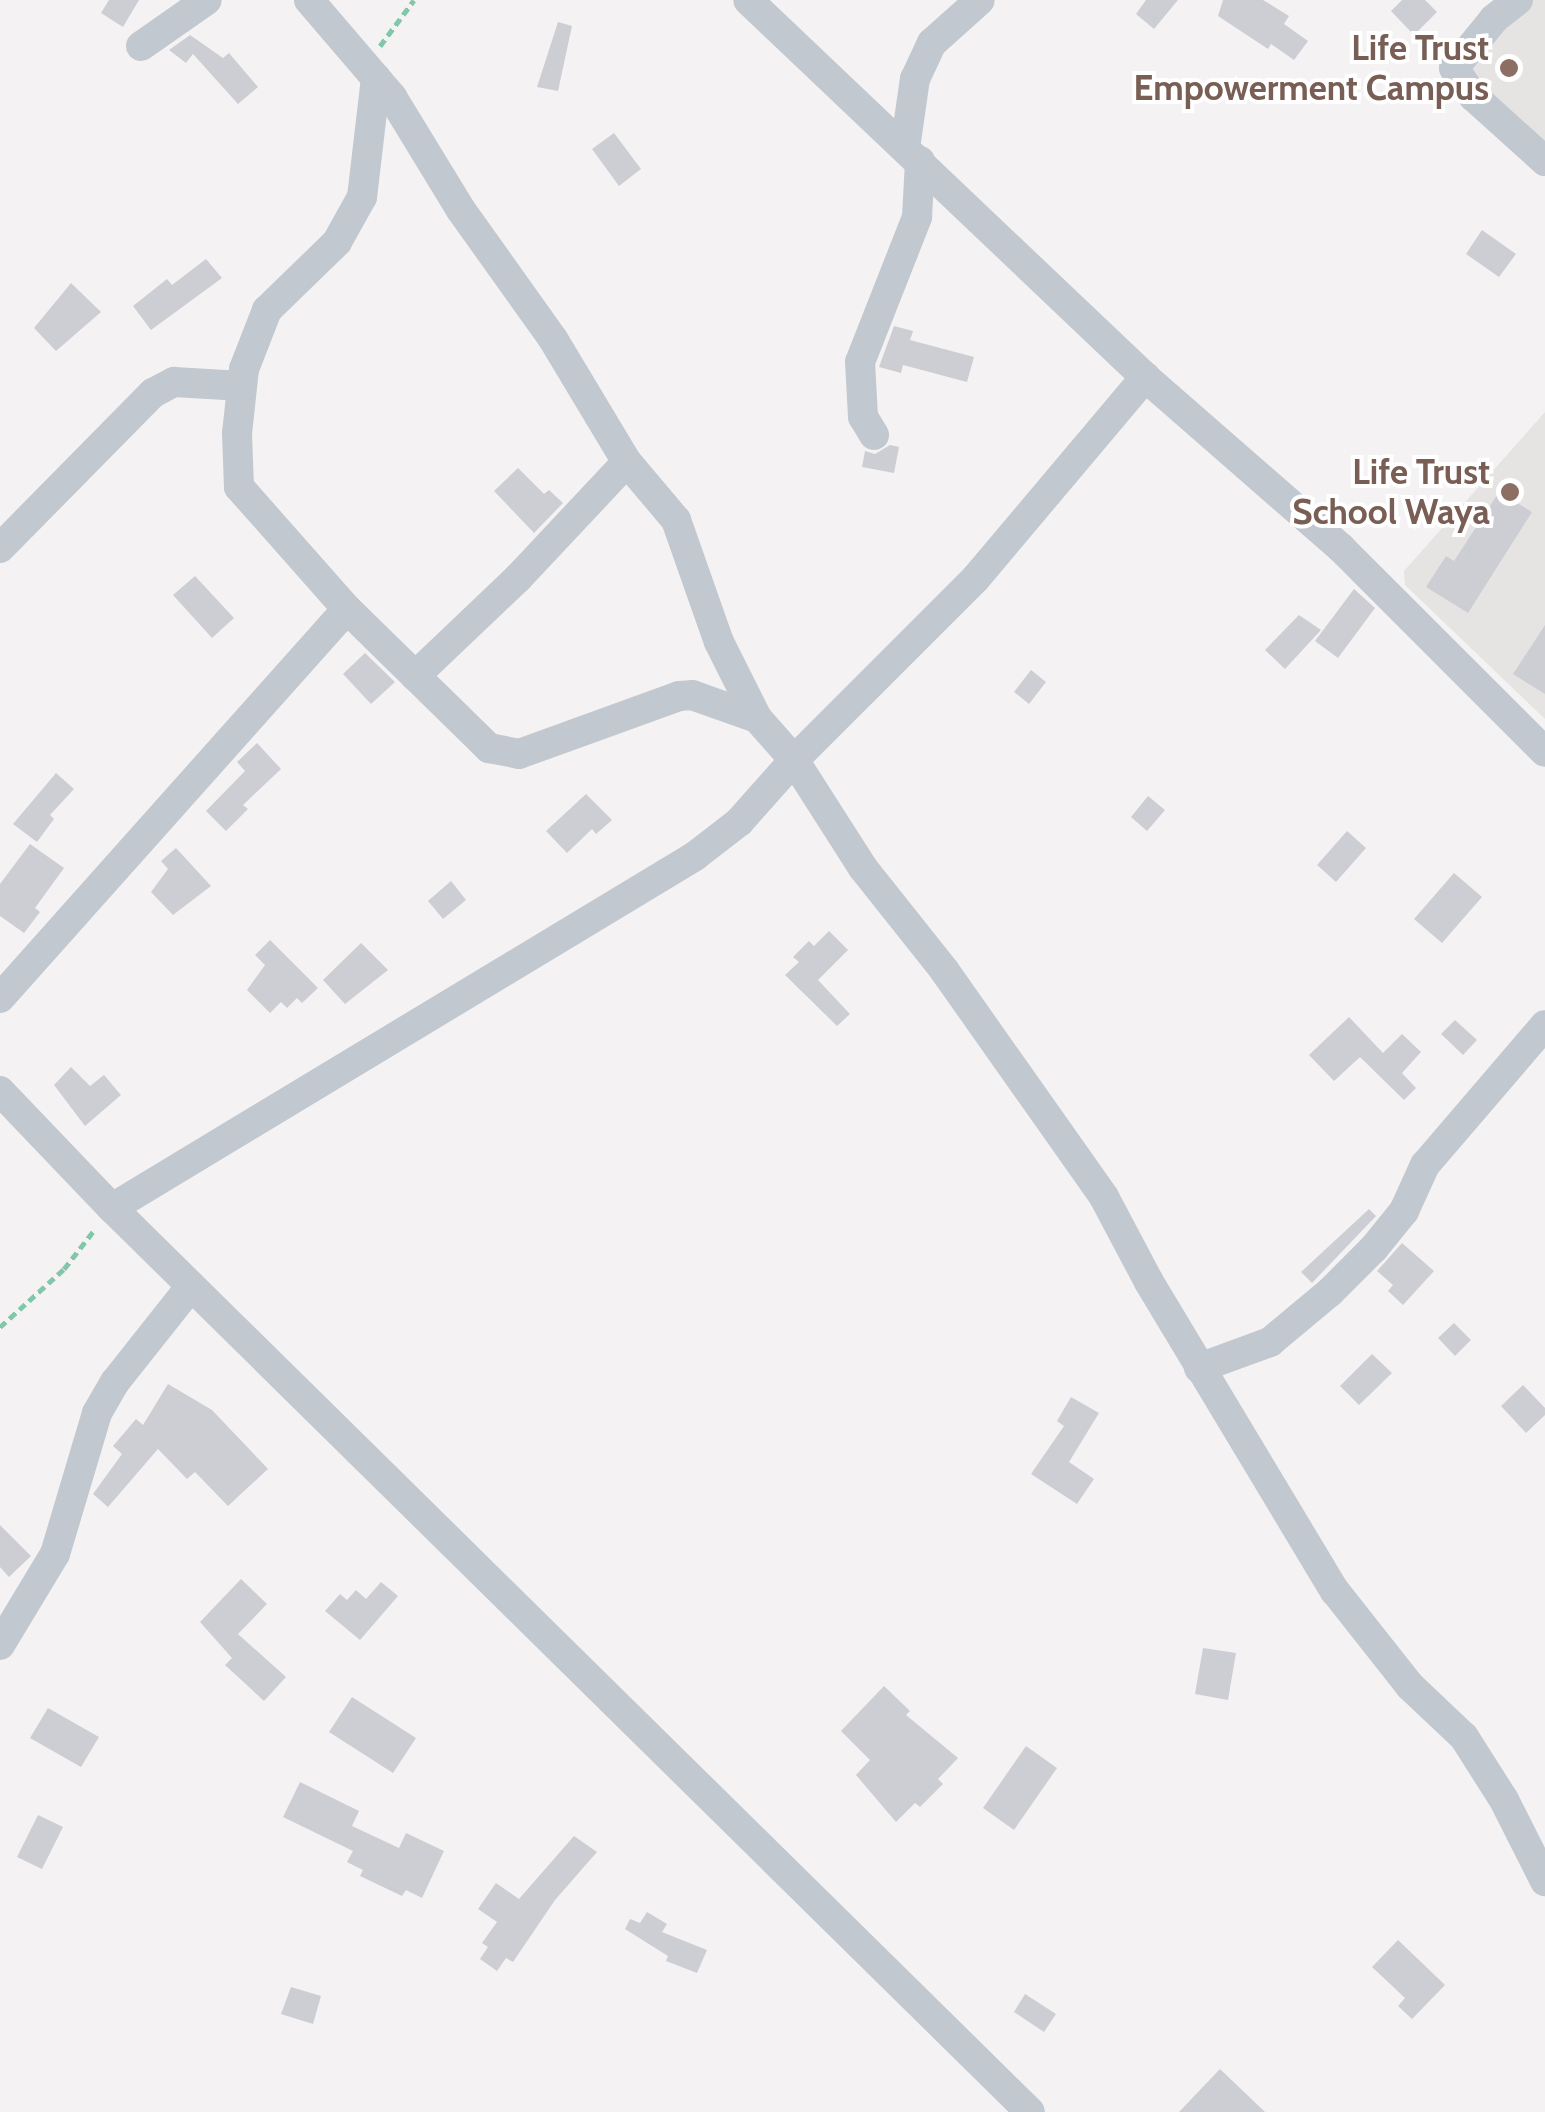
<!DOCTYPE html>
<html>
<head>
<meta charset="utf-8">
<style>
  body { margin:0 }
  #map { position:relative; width:1545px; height:2112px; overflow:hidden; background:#f4f2f2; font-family:Cabin,sans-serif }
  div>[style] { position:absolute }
  .education>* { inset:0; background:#e5e4e3 }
  .building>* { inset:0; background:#cdced4 }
  .path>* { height:5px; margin-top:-2.5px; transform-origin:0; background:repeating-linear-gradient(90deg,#81c7aa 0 8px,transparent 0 13px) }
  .minor>* { height:30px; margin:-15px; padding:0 15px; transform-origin:15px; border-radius:15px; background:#c2c8cf }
  .dots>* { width:28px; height:28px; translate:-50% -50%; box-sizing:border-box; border:5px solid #fff; border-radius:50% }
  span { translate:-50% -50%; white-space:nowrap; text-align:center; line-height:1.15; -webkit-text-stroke:8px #fff; paint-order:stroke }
  .education-label { font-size:35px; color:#785e54; font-weight:700 }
  .right { translate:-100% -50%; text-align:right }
</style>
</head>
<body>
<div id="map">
  <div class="education">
    <i style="clip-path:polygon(1528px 0,1545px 0,1545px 148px,1472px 79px,1473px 58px)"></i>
    <i style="clip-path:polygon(1545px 412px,1545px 719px,1405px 585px,1404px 571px)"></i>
  </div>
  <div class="building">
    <i style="clip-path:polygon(109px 0,139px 0,123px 27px,101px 13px)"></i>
    <i style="clip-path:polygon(1146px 0,1178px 0,1154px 29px,1136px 14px)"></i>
    <i style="clip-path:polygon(1223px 0,1263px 0,1289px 16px,1284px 24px,1308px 41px,1294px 60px,1271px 44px,1268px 49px,1218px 16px)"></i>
    <i style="clip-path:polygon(1402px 0,1425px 0,1437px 12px,1414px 35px,1391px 11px)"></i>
    <i style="clip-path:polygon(558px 22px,572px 26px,558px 91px,537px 87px)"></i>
    <i style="clip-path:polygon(190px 35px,223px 58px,229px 53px,258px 87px,238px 104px,193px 54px,186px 63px,169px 50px)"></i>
    <i style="clip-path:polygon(614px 133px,641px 169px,619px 186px,592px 149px)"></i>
    <i style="clip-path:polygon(1482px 230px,1516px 254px,1499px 277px,1466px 254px)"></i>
    <i style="clip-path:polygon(206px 259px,222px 278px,151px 330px,133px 306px,167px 279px,172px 285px)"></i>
    <i style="clip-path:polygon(71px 283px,101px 312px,56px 351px,34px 328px)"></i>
    <i style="clip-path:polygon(894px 326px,913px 331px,910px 340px,974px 357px,967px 382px,903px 365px,901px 373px,879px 367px)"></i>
    <i style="clip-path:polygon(890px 445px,899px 447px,894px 473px,862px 467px,865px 451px,875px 454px)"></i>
    <i style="clip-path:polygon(518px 468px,544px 494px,549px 490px,563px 503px,534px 533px,494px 491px)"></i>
    <i style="clip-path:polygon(1499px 492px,1532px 512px,1468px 613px,1426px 587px,1446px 556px,1454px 561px)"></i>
    <i style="clip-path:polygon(195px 576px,234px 618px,212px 638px,173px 595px)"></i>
    <i style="clip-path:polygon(1354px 589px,1375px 608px,1338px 658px,1315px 641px)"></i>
    <i style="clip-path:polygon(1299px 615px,1321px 630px,1285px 669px,1265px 650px)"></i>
    <i style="clip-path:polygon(1545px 625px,1545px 694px,1513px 674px)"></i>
    <i style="clip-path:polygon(365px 653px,395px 682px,371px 704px,343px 674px)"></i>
    <i style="clip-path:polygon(1031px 670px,1046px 682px,1029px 704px,1014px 692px)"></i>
    <i style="clip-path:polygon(257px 743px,281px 769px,243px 805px,248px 809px,226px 831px,206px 811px,245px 771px,237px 762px)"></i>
    <i style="clip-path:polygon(56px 773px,74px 789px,50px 815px,54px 819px,37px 842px,13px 824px)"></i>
    <i style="clip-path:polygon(586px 794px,612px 820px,596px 834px,592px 829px,567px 853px,546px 831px)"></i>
    <i style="clip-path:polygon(1148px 796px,1165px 810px,1147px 831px,1131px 817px)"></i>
    <i style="clip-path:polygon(1347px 831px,1366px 848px,1336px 882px,1317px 865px)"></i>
    <i style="clip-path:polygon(30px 844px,64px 868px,35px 908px,40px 912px,24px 933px,0 916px,0 884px)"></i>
    <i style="clip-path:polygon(176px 848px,211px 886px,173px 915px,151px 892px,168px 869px,161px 861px)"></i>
    <i style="clip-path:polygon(1454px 873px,1482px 897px,1442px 943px,1414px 919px)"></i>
    <i style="clip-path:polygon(451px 881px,466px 900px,443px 919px,428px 901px)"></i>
    <i style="clip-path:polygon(829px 931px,848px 950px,818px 980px,850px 1014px,837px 1026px,785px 975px,799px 962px,793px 957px,809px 941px,814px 946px)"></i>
    <i style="clip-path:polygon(270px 940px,318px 988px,302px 1003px,297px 998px,287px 1008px,281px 1002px,270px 1013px,247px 990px,265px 965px,255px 955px)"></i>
    <i style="clip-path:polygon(361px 943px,388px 970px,345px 1004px,323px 980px)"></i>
    <i style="clip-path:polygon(1349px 1017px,1383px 1053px,1402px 1034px,1421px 1052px,1402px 1073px,1416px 1088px,1404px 1100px,1360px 1057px,1334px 1081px,1309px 1055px)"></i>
    <i style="clip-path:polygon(1455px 1020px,1477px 1040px,1463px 1055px,1441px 1034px)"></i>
    <i style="clip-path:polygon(71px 1067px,90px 1086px,104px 1075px,121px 1095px,85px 1126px,54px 1085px)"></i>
    <i style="clip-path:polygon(1369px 1209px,1376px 1216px,1312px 1283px,1301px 1272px)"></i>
    <i style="clip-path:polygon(1402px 1243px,1434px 1271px,1403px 1305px,1388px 1291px,1393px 1285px,1377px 1271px)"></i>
    <i style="clip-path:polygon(1454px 1323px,1471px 1340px,1455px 1356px,1438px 1338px)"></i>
    <i style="clip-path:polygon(1372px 1354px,1392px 1373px,1359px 1405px,1340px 1386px)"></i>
    <i style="clip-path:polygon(168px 1384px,212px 1410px,268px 1469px,228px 1506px,195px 1472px,187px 1479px,158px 1449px,108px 1507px,93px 1494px,122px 1454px,113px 1446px,136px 1419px,143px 1425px)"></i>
    <i style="clip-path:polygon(1523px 1385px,1545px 1408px,1545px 1415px,1526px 1433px,1501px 1406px)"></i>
    <i style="clip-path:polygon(1071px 1397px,1099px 1413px,1069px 1462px,1094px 1479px,1077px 1504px,1031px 1474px,1064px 1426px,1057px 1421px)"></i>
    <i style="clip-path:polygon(0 1525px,31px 1556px,9px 1577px,0 1567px)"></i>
    <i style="clip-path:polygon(241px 1579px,267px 1604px,238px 1634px,286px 1677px,264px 1701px,225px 1665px,232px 1658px,200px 1622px)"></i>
    <i style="clip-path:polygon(381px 1582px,398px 1596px,360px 1640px,325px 1611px,340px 1594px,347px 1600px,356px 1590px,366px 1599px)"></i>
    <i style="clip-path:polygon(1203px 1648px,1236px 1653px,1228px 1700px,1195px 1694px)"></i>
    <i style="clip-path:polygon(884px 1686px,910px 1711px,906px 1715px,958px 1758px,938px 1779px,943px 1784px,920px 1807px,915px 1803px,896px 1822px,856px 1775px,870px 1760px,841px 1731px)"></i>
    <i style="clip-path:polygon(352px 1697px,416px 1738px,393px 1773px,329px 1732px)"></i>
    <i style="clip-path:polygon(48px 1708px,99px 1737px,81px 1767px,30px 1738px)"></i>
    <i style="clip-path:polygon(1026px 1746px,1057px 1768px,1014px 1830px,983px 1808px)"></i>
    <i style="clip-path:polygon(300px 1782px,359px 1811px,352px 1826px,399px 1848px,406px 1833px,444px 1851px,422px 1898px,406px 1890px,402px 1896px,360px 1876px,363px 1870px,347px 1862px,353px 1851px,283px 1817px)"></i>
    <i style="clip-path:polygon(38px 1815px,63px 1827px,42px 1869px,17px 1857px)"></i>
    <i style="clip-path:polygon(574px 1836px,597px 1852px,555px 1900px,513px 1962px,506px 1958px,497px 1971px,480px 1959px,488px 1947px,482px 1943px,497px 1922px,478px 1909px,496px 1883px,519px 1899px)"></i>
    <i style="clip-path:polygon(647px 1912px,667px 1924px,662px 1932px,707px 1950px,697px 1973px,666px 1961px,668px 1956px,625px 1929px,630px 1919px,640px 1923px)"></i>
    <i style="clip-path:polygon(1398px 1940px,1445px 1985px,1412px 2019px,1398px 2006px,1405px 1998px,1372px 1967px)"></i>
    <i style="clip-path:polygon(291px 1987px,321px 1996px,313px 2024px,281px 2014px)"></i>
    <i style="clip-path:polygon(1025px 1994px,1056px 2014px,1044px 2032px,1014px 2012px)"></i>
    <i style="clip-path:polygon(1220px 2069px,1265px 2112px,1179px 2112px)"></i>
  </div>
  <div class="path">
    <i style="left:380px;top:46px;width:57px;rotate:-53.5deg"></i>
    <i style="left:0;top:1327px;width:86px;rotate:-42.2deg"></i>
    <i style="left:64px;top:1269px;width:51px;rotate:-52.2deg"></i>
  </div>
  <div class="minor">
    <i style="left:309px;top:0;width:128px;rotate:49.4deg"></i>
    <i style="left:392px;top:97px;width:132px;rotate:58.6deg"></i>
    <i style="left:461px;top:210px;width:158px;rotate:54.5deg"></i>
    <i style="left:553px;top:339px;width:144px;rotate:59deg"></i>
    <i style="left:627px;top:462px;width:76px;rotate:49.8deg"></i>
    <i style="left:676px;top:520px;width:129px;rotate:70.6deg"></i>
    <i style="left:719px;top:642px;width:85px;rotate:63.4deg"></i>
    <i style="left:757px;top:718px;width:56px;rotate:48.6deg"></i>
    <i style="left:794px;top:760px;width:128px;rotate:57.4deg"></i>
    <i style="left:863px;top:868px;width:130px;rotate:51.5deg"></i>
    <i style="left:944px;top:970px;width:278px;rotate:54.8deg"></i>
    <i style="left:1104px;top:1197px;width:96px;rotate:62.1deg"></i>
    <i style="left:1149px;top:1282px;width:361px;rotate:59deg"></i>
    <i style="left:1335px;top:1591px;width:121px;rotate:51.7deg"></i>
    <i style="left:1410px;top:1686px;width:74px;rotate:43.4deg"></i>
    <i style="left:1464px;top:1737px;width:75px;rotate:57.6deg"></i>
    <i style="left:1504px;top:1800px;width:91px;rotate:63.2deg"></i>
    <i style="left:1518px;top:0;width:31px;rotate:142deg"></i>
    <i style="left:1494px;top:19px;width:63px;rotate:129.2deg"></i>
    <i style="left:1454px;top:68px;width:34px;rotate:56deg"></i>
    <i style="left:1473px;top:96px;width:97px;rotate:42.1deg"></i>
    <i style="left:141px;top:46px;width:80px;rotate:-34.9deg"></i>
    <i style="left:376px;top:78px;width:120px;rotate:96.7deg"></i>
    <i style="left:362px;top:197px;width:51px;rotate:119.1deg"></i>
    <i style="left:337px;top:242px;width:98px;rotate:135.8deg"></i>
    <i style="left:267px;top:310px;width:63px;rotate:111.3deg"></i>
    <i style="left:244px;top:369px;width:64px;rotate:96.2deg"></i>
    <i style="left:237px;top:433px;width:54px;rotate:87.9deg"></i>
    <i style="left:239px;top:487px;width:163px;rotate:48.5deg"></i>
    <i style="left:347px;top:609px;width:199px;rotate:44.4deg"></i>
    <i style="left:489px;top:748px;width:31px;rotate:11deg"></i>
    <i style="left:519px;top:754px;width:170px;rotate:-19.9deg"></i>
    <i style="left:679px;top:696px;width:13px;rotate:-4deg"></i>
    <i style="left:692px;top:695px;width:69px;rotate:19.5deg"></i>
    <i style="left:905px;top:148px;width:70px;rotate:-81.8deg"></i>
    <i style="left:915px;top:79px;width:40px;rotate:-65deg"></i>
    <i style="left:932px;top:43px;width:64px;rotate:-41.9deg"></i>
    <i style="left:1145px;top:377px;width:260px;rotate:41.1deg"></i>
    <i style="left:1341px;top:548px;width:288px;rotate:45deg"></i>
    <i style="left:874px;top:435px;width:21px;rotate:-121deg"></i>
    <i style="left:863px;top:417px;width:55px;rotate:-93.1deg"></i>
    <i style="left:860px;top:362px;width:156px;rotate:-68.5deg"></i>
    <i style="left:917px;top:217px;width:56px;rotate:-86.9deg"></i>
    <i style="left:0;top:548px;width:218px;rotate:-45.4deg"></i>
    <i style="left:153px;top:393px;width:24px;rotate:-28deg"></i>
    <i style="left:174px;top:382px;width:68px;rotate:3.4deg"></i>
    <i style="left:415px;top:676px;width:142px;rotate:-43.6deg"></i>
    <i style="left:518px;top:578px;width:159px;rotate:-46.8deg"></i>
    <i style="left:0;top:998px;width:521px;rotate:-48.27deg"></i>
    <i style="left:0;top:1091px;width:162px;rotate:46.3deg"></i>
    <i style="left:112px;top:1208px;width:1288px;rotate:44.56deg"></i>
    <i style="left:112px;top:1208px;width:681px;rotate:-31.12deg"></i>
    <i style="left:695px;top:856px;width:56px;rotate:-37.7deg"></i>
    <i style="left:739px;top:822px;width:83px;rotate:-48.4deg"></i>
    <i style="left:794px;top:760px;width:257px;rotate:-45deg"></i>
    <i style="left:976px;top:578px;width:263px;rotate:-49.9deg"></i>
    <i style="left:1145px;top:377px;width:547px;rotate:-136.48deg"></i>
    <i style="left:1199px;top:1368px;width:76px;rotate:-20.1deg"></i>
    <i style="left:1270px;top:1342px;width:78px;rotate:-39.8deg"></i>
    <i style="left:1330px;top:1292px;width:62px;rotate:-45deg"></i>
    <i style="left:1374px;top:1248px;width:48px;rotate:-51deg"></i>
    <i style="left:1404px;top:1211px;width:51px;rotate:-65.5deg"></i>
    <i style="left:1425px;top:1165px;width:184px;rotate:-49.4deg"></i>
    <i style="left:0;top:1645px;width:106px;rotate:-58.9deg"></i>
    <i style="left:55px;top:1554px;width:147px;rotate:-73.4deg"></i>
    <i style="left:97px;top:1413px;width:36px;rotate:-60deg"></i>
    <i style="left:115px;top:1382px;width:122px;rotate:-51.6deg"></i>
  </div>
  <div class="dots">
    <i style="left:1509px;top:68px;background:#8d6e63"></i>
    <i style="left:1510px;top:492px;background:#8d6e63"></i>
  </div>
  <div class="education-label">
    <span class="right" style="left:1489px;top:68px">Life Trust<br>Empowerment Campus</span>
    <span class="right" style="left:1490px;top:492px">Life Trust<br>School Waya</span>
  </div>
</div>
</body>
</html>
